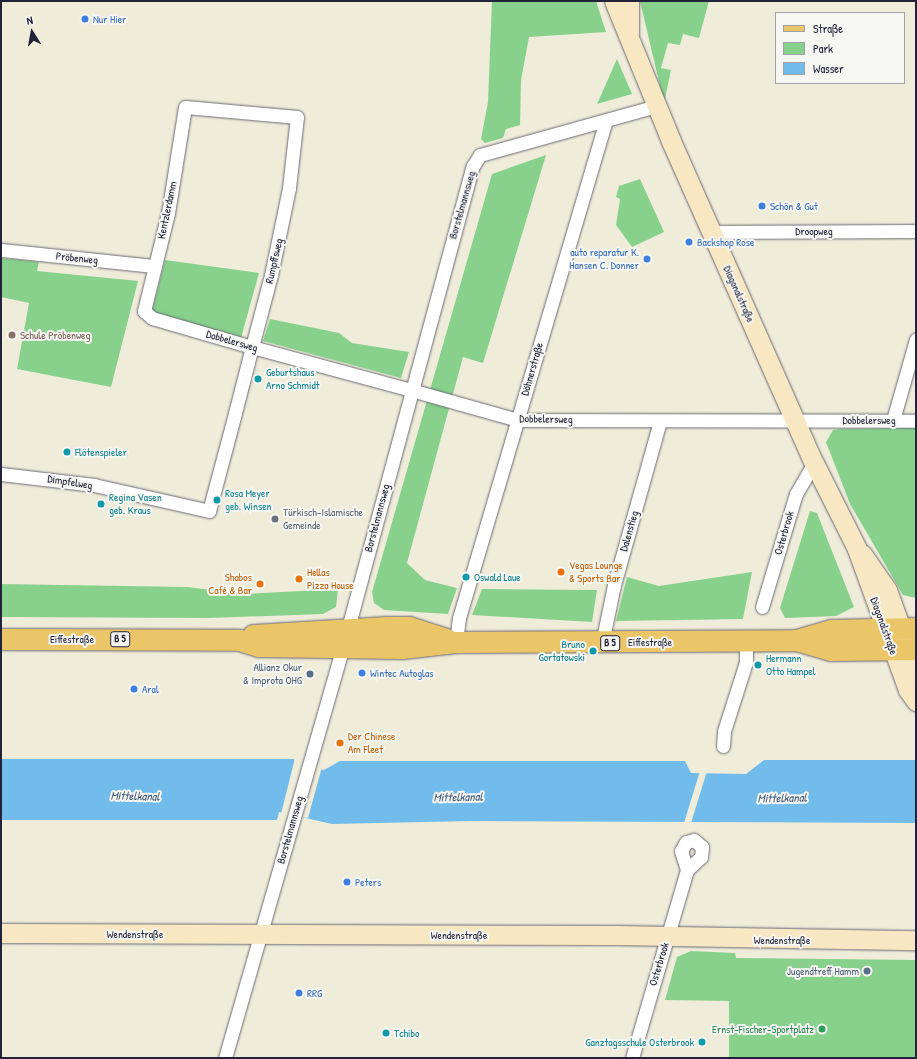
<!DOCTYPE html>
<html>
<head>
<meta charset="utf-8">
<style>
  body { margin:0 }
  #map { position:relative; width:917px; height:1059px; overflow:hidden; background:#efecda; font-family:"Patrick Hand",sans-serif }
  div>[style] { position:absolute }
  .green>* { inset:0; background:#88d18d }
  .water>* { inset:0; background:#71bcea }
  .pier>* { inset:0; background:#efecda }
  .roads { filter:drop-shadow(0 0 1px #6a6973) drop-shadow(0 0 1px #6a6973) }
  .street>* { height:13px; margin:-6.5px; padding:0 6.5px; transform-origin:6.5px; border-radius:6.5px; background:#fff }
  .secondary>* { height:19px; margin:-9.5px; padding:0 9.5px; transform-origin:9.5px; border-radius:9.5px; background:#f7e8c3 }
  .primary>* { height:21px; margin:-10.5px; padding:0 10.5px; transform-origin:10.5px; border-radius:10.5px; background:#ebc669 }
  .dots>* { width:11px; height:11px; translate:-50% -50%; box-sizing:border-box; border:2px solid #f6f6f2; border-radius:50% }
  span { translate:-50% -50%; white-space:nowrap; text-align:center; line-height:1.15; -webkit-text-stroke:4px #f6f6f2; paint-order:stroke }
  .shield-label span { padding:1px 3px; background:#f6f6f2; border:1px solid; border-radius:3px; -webkit-text-stroke-width:0 }
  .shield-label { font-size:10px; color:#22223b; font-weight:700 }
  .shop-label { font-size:11px; color:#366cbe }
  .left { translate:0 -50%; text-align:left }
  .right { translate:-100% -50%; text-align:right }
  .street-label { font-size:11px; color:#22223b }
  .education-label { font-size:11px; color:#785e54 }
  .culture-label { font-size:11px; color:#0d838f }
  .worship-label { font-size:11px; color:#5b616d }
  .food-label { font-size:11px; color:#c56008 }
  .service-label { font-size:11px; color:#4e5e75 }
  .leisure-label { font-size:11px; color:#27864d }
  .water-label { font-size:12px; color:#3e5878; font-style:italic }
  .frame { position:absolute; inset:0; border:2px solid #22223b; pointer-events:none }
  .legend { position:absolute; left:775px; top:12px; width:130px; height:72px; box-sizing:border-box; background:#f6f6f2; border:1px solid #a1a1a9; margin:0; padding:5px 7px; list-style:none; font-size:12px; color:#22223b }
  .legend li { display:flex; align-items:center; gap:8px; height:20px }
  .legend b { width:20px; border:1px solid #a1a1a9 }
  .north { position:absolute; left:12px; top:12px; width:40px; height:40px; -webkit-text-stroke:3px #f6f6f2; paint-order:stroke; rotate:349deg; font-size:11px; font-weight:700; line-height:16px; text-align:center; color:#22223b }
  .north::after { content:''; display:block; margin:auto; width:14px; height:18px; background:#22223b; clip-path:polygon(50% 0,100% 100%,50% 72%,0 100%) }
</style>
</head>
<body>
<div id="map">
  <div class="green">
    <i style="clip-path:polygon(492px 1px,596px 1px,606px 32px,529px 37px,521px 80px,520px 125px,506px 129px,503px 138px,485px 143px,481px 139px,488px 102px)"></i>
    <i style="clip-path:polygon(640px 1px,709px 1px,699px 38px,683px 34px,680px 45px,668px 43px,661px 68px,671px 70px,664px 103px)"></i>
    <i style="clip-path:polygon(617px 59px,632px 94px,597px 104px)"></i>
    <i style="clip-path:polygon(546px 155px,483px 363px,463px 357px,407px 563px,425px 580px,457px 588px,448px 614px,384px 610px,374px 603px,372px 592px,492px 174px)"></i>
    <i style="clip-path:polygon(640px 179px,664px 232px,632px 247px,616px 225px,620px 199px,616px 197px,619px 186px)"></i>
    <i style="clip-path:polygon(1px 258px,39px 262px,37px 271px,138px 281px,111px 387px,17px 369px,29px 303px,1px 297px)"></i>
    <i style="clip-path:polygon(165px 260px,259px 273px,241px 338px,151px 315px)"></i>
    <i style="clip-path:polygon(270px 319px,339px 333px,352px 343px,409px 352px,401px 378px,263px 341px)"></i>
    <i style="clip-path:polygon(916px 428px,916px 598px,903px 595px,850px 504px,826px 442px,833px 430px,839px 429px)"></i>
    <i style="clip-path:polygon(810px 511px,817px 513px,854px 607px,836px 616px,785px 618px,780px 608px)"></i>
    <i style="clip-path:polygon(752px 572px,743px 619px,616px 621px,627px 577px,659px 586px)"></i>
    <i style="clip-path:polygon(1px 584px,187px 587px,246px 594px,338px 589px,336px 607px,323px 614px,209px 618px,1px 617px)"></i>
    <i style="clip-path:polygon(482px 589px,597px 590px,592px 622px,472px 615px)"></i>
    <i style="clip-path:polygon(691px 951px,735px 953px,736px 958px,916px 960px,916px 1058px,729px 1058px,729px 1001px,665px 1000px,677px 957px)"></i>
  </div>
  <div class="water">
    <i style="clip-path:polygon(1px 759px,294px 759px,295px 763px,324px 770px,340px 761px,685px 761px,691px 773px,746px 774px,764px 760px,916px 760px,916px 823px,470px 821px,332px 824px,279px 812px,277px 820px,1px 820px)"></i>
  </div>
  <div class="pier">
    <i style="clip-path:polygon(295px 758px,322px 767px,308px 818px,281px 814px,280px 818px)"></i>
    <i style="clip-path:polygon(700px 771px,707px 771px,691px 823px,684px 823px)"></i>
  </div>
  <div class="roads">
    <div class="street">
      <i style="left:712px;top:232px;width:204px;rotate:-0.3deg"></i>
      <i style="left:1px;top:250px;width:154px;rotate:6deg"></i>
      <i style="left:893px;top:420px;width:84px;rotate:-74.1deg"></i>
      <i style="left:1px;top:474px;width:94px;rotate:6.7deg"></i>
      <i style="left:94px;top:485px;width:118px;rotate:12.7deg"></i>
      <i style="left:209px;top:511px;width:101px;rotate:-75.1deg"></i>
      <i style="left:235px;top:413px;width:68px;rotate:-75.6deg"></i>
      <i style="left:252px;top:347px;width:74px;rotate:-75.2deg"></i>
      <i style="left:271px;top:275px;width:89px;rotate:-78.3deg"></i>
      <i style="left:289px;top:188px;width:71px;rotate:-83.6deg"></i>
      <i style="left:297px;top:117px;width:112px;rotate:-174.9deg"></i>
      <i style="left:185px;top:107px;width:107px;rotate:99.1deg"></i>
      <i style="left:168px;top:213px;width:101px;rotate:103.8deg"></i>
      <i style="left:144px;top:311px;width:11px;rotate:41deg"></i>
      <i style="left:152px;top:318px;width:104px;rotate:16.2deg"></i>
      <i style="left:252px;top:347px;width:165px;rotate:15.1deg"></i>
      <i style="left:411px;top:390px;width:111px;rotate:15.7deg"></i>
      <i style="left:518px;top:420px;width:398px;rotate:0.1deg"></i>
      <i style="left:762px;top:607px;width:118px;rotate:-73.3deg"></i>
      <i style="left:796px;top:494px;width:36px;rotate:-60deg"></i>
      <i style="left:456px;top:642px;width:24px;rotate:-83deg"></i>
      <i style="left:459px;top:618px;width:519px;rotate:-73.55deg"></i>
      <i style="left:602px;top:643px;width:59px;rotate:-78.3deg"></i>
      <i style="left:614px;top:585px;width:170px;rotate:-74.3deg"></i>
      <i style="left:723px;top:746px;width:15px;rotate:-86deg"></i>
      <i style="left:724px;top:731px;width:72px;rotate:-72.3deg"></i>
      <i style="left:746px;top:662px;width:21px;rotate:-90deg"></i>
      <i style="left:225px;top:1058px;width:447px;rotate:-74deg"></i>
      <i style="left:348px;top:628px;width:479px;rotate:-74.9deg"></i>
      <i style="left:473px;top:166px;width:13px;rotate:-58deg"></i>
      <i style="left:480px;top:155px;width:184px;rotate:-15.5deg"></i>
      <i style="left:632px;top:1058px;width:196px;rotate:-73.7deg"></i>
      <i style="left:687px;top:870px;width:19px;rotate:-43deg"></i>
      <i style="left:701px;top:857px;width:10px;rotate:-84deg"></i>
      <i style="left:702px;top:847px;width:11px;rotate:-139deg"></i>
      <i style="left:694px;top:840px;width:8px;rotate:166deg"></i>
      <i style="left:686px;top:842px;width:10px;rotate:119deg"></i>
      <i style="left:681px;top:851px;width:20px;rotate:72deg"></i>
    </div>
    <div class="secondary">
      <i style="left:614px;top:1px;width:151px;rotate:67.8deg"></i>
      <i style="left:671px;top:141px;width:352px;rotate:66.1deg"></i>
      <i style="left:814px;top:463px;width:96px;rotate:63.4deg"></i>
      <i style="left:857px;top:549px;width:150px;rotate:70.1deg"></i>
      <i style="left:908px;top:690px;width:14px;rotate:54deg"></i>
      <i style="left:629px;top:1px;width:32px;rotate:90deg"></i>
      <i style="left:862px;top:554px;width:44px;rotate:55.2deg"></i>
      <i style="left:887px;top:590px;width:85px;rotate:70.1deg"></i>
      <i style="left:1px;top:933px;width:615px;rotate:0.19deg"></i>
      <i style="left:616px;top:935px;width:300px;rotate:1deg"></i>
    </div>
    <div class="primary">
      <i style="left:253px;top:635px;width:134px;rotate:-3.4deg"></i>
      <i style="left:387px;top:627px;width:22px"></i>
      <i style="left:409px;top:627px;width:40px;rotate:18deg"></i>
      <i style="left:1px;top:639px;width:238px;rotate:0.2deg"></i>
      <i style="left:239px;top:640px;width:21px;rotate:17deg"></i>
      <i style="left:259px;top:646px;width:143px;rotate:0.8deg"></i>
      <i style="left:402px;top:648px;width:54px;rotate:-6.3deg"></i>
      <i style="left:456px;top:642px;width:340px;rotate:-0.3deg"></i>
      <i style="left:796px;top:640px;width:37px;rotate:-16deg"></i>
      <i style="left:832px;top:630px;width:84px;rotate:-1.4deg"></i>
      <i style="left:796px;top:640px;width:35px;rotate:16deg"></i>
      <i style="left:830px;top:650px;width:86px;rotate:-0.7deg"></i>
    </div>
  </div>
  <div class="dots">
    <i style="left:85px;top:19px;background:#3f7fe0"></i>
    <i style="left:762px;top:206px;background:#3f7fe0"></i>
    <i style="left:689px;top:242px;background:#3f7fe0"></i>
    <i style="left:647px;top:259px;background:#3f7fe0"></i>
    <i style="left:12px;top:335px;background:#8d6e63"></i>
    <i style="left:258px;top:379px;background:#0f9aa8"></i>
    <i style="left:67px;top:452px;background:#0f9aa8"></i>
    <i style="left:217px;top:500px;background:#0f9aa8"></i>
    <i style="left:101px;top:504px;background:#0f9aa8"></i>
    <i style="left:275px;top:519px;background:#6b7280"></i>
    <i style="left:561px;top:572px;background:#e8710a"></i>
    <i style="left:466px;top:577px;background:#0f9aa8"></i>
    <i style="left:299px;top:579px;background:#e8710a"></i>
    <i style="left:260px;top:584px;background:#e8710a"></i>
    <i style="left:593px;top:651px;background:#0f9aa8"></i>
    <i style="left:758px;top:665px;background:#0f9aa8"></i>
    <i style="left:362px;top:673px;background:#3f7fe0"></i>
    <i style="left:310px;top:674px;background:#5c6f8a"></i>
    <i style="left:134px;top:689px;background:#3f7fe0"></i>
    <i style="left:340px;top:743px;background:#e8710a"></i>
    <i style="left:347px;top:882px;background:#3f7fe0"></i>
    <i style="left:867px;top:971px;background:#5c6f8a"></i>
    <i style="left:299px;top:993px;background:#3f7fe0"></i>
    <i style="left:822px;top:1029px;background:#2e9e5b"></i>
    <i style="left:386px;top:1033px;background:#0f9aa8"></i>
    <i style="left:702px;top:1042px;background:#0f9aa8"></i>
  </div>
  <div class="shield-label">
    <span style="left:120px;top:639px">B 5</span>
    <span style="left:610px;top:643px">B 5</span>
  </div>
  <div class="shop-label">
    <span class="left" style="left:93px;top:19px">Nur Hier</span>
    <span class="left" style="left:770px;top:206px">Schön &amp; Gut</span>
    <span class="left" style="left:697px;top:242px">Backshop Rose</span>
    <span class="right" style="left:639px;top:259px">auto reparatur K.<br>Hansen C. Donner</span>
    <span class="left" style="left:370px;top:673px">Wintec Autoglas</span>
    <span class="left" style="left:142px;top:689px">Aral</span>
    <span class="left" style="left:355px;top:882px">Peters</span>
    <span class="left" style="left:307px;top:993px">RRG</span>
  </div>
  <div class="street-label">
    <span style="left:462px;top:205px;rotate:-74deg">Borstelmannsweg</span>
    <span style="left:167px;top:210px;rotate:-78deg">Kentzlerdamm</span>
    <span style="left:814px;top:231px">Droopweg</span>
    <span style="left:77px;top:258px;rotate:6deg">Pröbenweg</span>
    <span style="left:274px;top:261px;rotate:-77deg">Rumpffsweg</span>
    <span style="left:739px;top:294px;rotate:66deg">Diagonalstraße</span>
    <span style="left:232px;top:341px;rotate:16deg">Dobbelersweg</span>
    <span style="left:532px;top:369px;rotate:-74deg">Döhnerstraße</span>
    <span style="left:546px;top:419px;rotate:1deg">Dobbelersweg</span>
    <span style="left:869px;top:420px">Dobbelersweg</span>
    <span style="left:70px;top:482px;rotate:9deg">Dimpfelweg</span>
    <span style="left:377px;top:518px;rotate:-75deg">Borstelmannsweg</span>
    <span style="left:629px;top:531px;rotate:-74deg">Dalenstieg</span>
    <span style="left:784px;top:533px;rotate:-74deg">Osterbrook</span>
    <span style="left:884px;top:626px;rotate:70deg">Diagonalstraße</span>
    <span style="left:72px;top:639px">Eiffestraße</span>
    <span style="left:650px;top:642px">Eiffestraße</span>
    <span style="left:290px;top:830px;rotate:-74deg">Borstelmannsweg</span>
    <span style="left:135px;top:934px">Wendenstraße</span>
    <span style="left:459px;top:935px">Wendenstraße</span>
    <span style="left:782px;top:940px">Wendenstraße</span>
    <span style="left:659px;top:964px;rotate:-73deg">Osterbrook</span>
  </div>
  <div class="education-label">
    <span class="left" style="left:20px;top:335px">Schule Pröbenweg</span>
  </div>
  <div class="culture-label">
    <span class="left" style="left:266px;top:379px">Geburtshaus<br>Arno Schmidt</span>
    <span class="left" style="left:75px;top:452px">Flötenspieler</span>
    <span class="left" style="left:225px;top:500px">Rosa Meyer<br>geb. Winsen</span>
    <span class="left" style="left:109px;top:504px">Regina Vasen<br>geb. Kraus</span>
    <span class="left" style="left:474px;top:577px">Oswald Laue</span>
    <span class="right" style="left:585px;top:651px">Bruno<br>Gortatowski</span>
    <span class="left" style="left:766px;top:665px">Hermann<br>Otto Hampel</span>
    <span class="left" style="left:394px;top:1033px">Tchibo</span>
    <span class="right" style="left:694px;top:1042px">Ganztagsschule Osterbrook</span>
  </div>
  <div class="worship-label">
    <span class="left" style="left:283px;top:519px">Türkisch-Islamische<br>Gemeinde</span>
  </div>
  <div class="food-label">
    <span class="left" style="left:569px;top:572px">Vegas Lounge<br>&amp; Sports Bar</span>
    <span class="left" style="left:307px;top:579px">Hellas<br>Pizza House</span>
    <span class="right" style="left:252px;top:584px">Shabos<br>Café &amp; Bar</span>
    <span class="left" style="left:348px;top:743px">Der Chinese<br>Am Fleet</span>
  </div>
  <div class="service-label">
    <span class="right" style="left:302px;top:674px">Allianz Okur<br>&amp; Improta OHG</span>
    <span class="right" style="left:859px;top:971px">Jugendtreff Hamm</span>
  </div>
  <div class="leisure-label">
    <span class="right" style="left:814px;top:1029px">Ernst-Fischer-Sportplatz</span>
  </div>
  <div class="water-label">
    <span style="left:135px;top:796px;rotate:1deg">Mittelkanal</span>
    <span style="left:458px;top:797px;rotate:-1deg">Mittelkanal</span>
    <span style="left:782px;top:798px;rotate:-1deg">Mittelkanal</span>
  </div>
  <div class="frame"></div>
  <ul class="legend">
  <li><b style="height:5px;background:#ebc669"></b>Straße</li>
  <li><b style="height:11px;background:#88d18d"></b>Park</li>
  <li><b style="height:11px;background:#71bcea"></b>Wasser</li>
  </ul>
  <div class="north">N</div>
</div>
</body>
</html>
